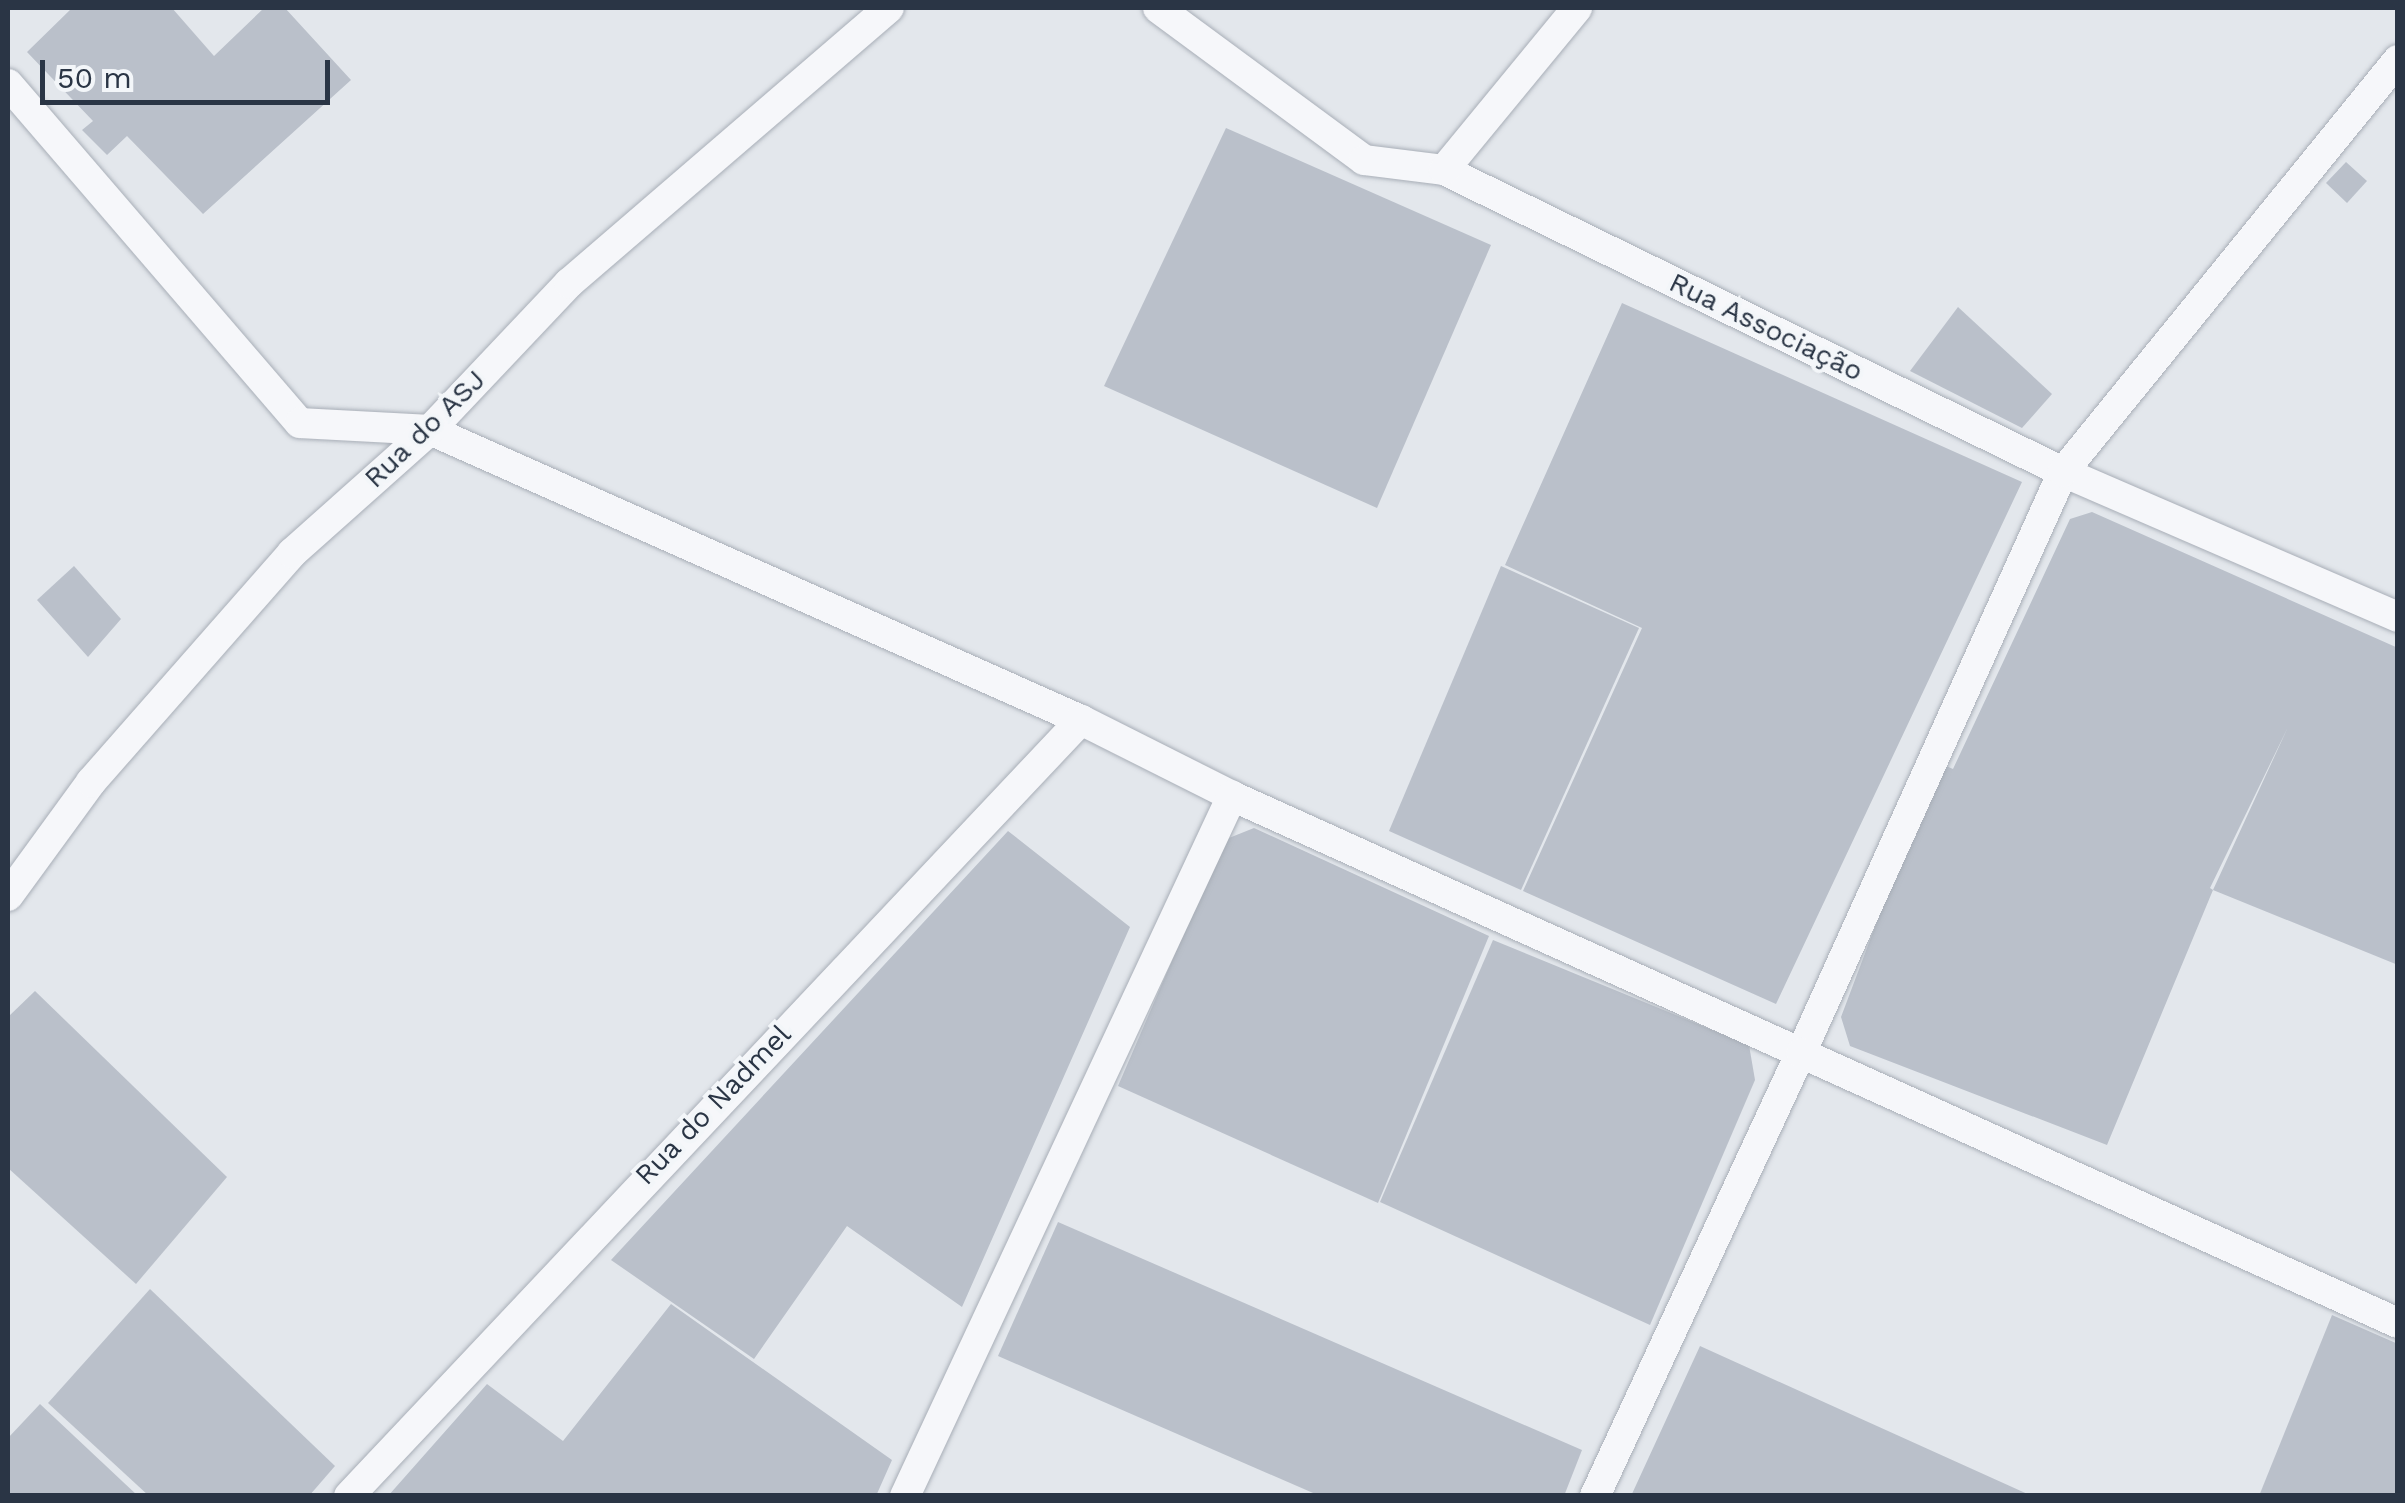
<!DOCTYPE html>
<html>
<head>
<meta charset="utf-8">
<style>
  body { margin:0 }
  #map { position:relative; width:2405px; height:1503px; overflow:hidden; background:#e3e7ec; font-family:"Work Sans",sans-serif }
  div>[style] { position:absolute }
  .building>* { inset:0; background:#bac0ca }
  .roads { filter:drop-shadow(0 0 2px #a8aeb7) drop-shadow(0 0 2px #a8aeb7) }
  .street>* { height:30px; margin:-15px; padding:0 15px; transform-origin:15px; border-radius:15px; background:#f6f7fa }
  span { translate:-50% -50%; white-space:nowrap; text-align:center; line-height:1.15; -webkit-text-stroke:8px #f3f6f9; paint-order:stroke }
  .street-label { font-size:28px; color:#2a3545 }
  .frame { position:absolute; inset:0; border:10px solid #2a3545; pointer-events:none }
  .scale { position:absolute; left:40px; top:60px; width:290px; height:45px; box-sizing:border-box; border:5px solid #2a3545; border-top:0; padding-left:12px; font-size:30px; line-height:35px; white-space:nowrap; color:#2a3545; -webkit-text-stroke:8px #f3f6f9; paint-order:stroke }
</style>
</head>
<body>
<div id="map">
  <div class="building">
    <i style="clip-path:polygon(72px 8px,172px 8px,214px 56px,264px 8px,285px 8px,351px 80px,203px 214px,127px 136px,107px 155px,82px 130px,93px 121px,27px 52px)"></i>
    <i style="clip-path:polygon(1226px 128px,1491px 245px,1377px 508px,1104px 386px)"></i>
    <i style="clip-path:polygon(2346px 162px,2367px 181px,2347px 203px,2326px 183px)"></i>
    <i style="clip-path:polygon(1622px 303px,2022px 482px,1776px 1004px,1523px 891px,1642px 628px,1505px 565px)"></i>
    <i style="clip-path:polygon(1958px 307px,2052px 394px,2022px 428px,1910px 371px)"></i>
    <i style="clip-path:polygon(evenodd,2092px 512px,2398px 648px,2398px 965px,2213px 890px,2107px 1145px,1850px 1046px,1841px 1017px,1937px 762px,1953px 769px,2070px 519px,2092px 512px,2288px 727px,2213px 890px,2210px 888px,2288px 727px)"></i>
    <i style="clip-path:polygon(74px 566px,121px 619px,88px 657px,37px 600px)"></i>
    <i style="clip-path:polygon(1501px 566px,1639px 628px,1521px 890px,1389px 831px)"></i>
    <i style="clip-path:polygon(1254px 828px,1489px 936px,1378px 1203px,1118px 1086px,1224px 840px)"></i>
    <i style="clip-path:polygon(1008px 831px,1130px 927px,962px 1307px,847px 1226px,754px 1359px,611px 1260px)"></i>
    <i style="clip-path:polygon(1493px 940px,1749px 1045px,1755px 1080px,1650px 1325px,1380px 1202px)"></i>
    <i style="clip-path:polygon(35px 991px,227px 1177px,136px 1284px,8px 1168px,8px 1017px)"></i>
    <i style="clip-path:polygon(1058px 1222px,1582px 1450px,1564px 1496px,1320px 1496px,998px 1356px)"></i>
    <i style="clip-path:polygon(150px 1289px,335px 1466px,309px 1496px,149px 1496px,48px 1403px)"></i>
    <i style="clip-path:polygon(671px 1304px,892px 1460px,876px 1496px,388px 1496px,487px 1384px,563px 1441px)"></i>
    <i style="clip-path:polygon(2332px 1315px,2398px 1344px,2398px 1496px,2259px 1496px)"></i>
    <i style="clip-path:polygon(1700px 1346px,1826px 1403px,2032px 1496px,1631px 1496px)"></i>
    <i style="clip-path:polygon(40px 1404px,138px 1496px,8px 1496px,8px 1438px)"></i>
  </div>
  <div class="roads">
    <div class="street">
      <i style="left:1158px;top:8px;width:256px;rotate:36.4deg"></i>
      <i style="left:1364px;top:160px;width:81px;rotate:7.1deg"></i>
      <i style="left:1444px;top:170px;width:689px;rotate:26.01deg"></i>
      <i style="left:2063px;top:472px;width:365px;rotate:23.4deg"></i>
      <i style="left:8px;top:84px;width:447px;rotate:49.3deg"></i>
      <i style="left:300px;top:423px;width:130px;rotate:3.1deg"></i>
      <i style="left:430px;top:430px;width:713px;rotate:24.01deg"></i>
      <i style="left:1081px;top:720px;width:169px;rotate:26.7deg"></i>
      <i style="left:1232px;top:796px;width:624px;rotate:24.31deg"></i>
      <i style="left:1801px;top:1053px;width:637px;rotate:-65.73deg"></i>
      <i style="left:2063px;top:472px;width:531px;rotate:-50.89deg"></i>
      <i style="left:1444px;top:170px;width:210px;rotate:-50.6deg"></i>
      <i style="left:8px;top:896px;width:141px;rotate:-53.9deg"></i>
      <i style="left:91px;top:782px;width:305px;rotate:-48.7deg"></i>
      <i style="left:292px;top:553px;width:185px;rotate:-41.7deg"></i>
      <i style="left:430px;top:430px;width:202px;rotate:-46.6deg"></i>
      <i style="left:569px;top:283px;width:422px;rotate:-40.7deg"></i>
      <i style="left:349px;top:1496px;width:1067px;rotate:-46.67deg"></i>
      <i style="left:905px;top:1496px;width:773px;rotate:-64.96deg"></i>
      <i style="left:1595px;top:1496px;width:489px;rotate:-65.1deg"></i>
      <i style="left:1801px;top:1053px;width:655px;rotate:24.34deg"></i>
    </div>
  </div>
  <div class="street-label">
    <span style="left:1766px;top:327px;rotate:26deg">Rua Associação</span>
    <span style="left:425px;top:429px;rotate:-44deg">Rua do ASJ</span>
    <span style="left:713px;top:1105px;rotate:-46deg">Rua do Nadmel</span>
  </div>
  <div class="frame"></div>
  <div class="scale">50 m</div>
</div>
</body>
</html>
